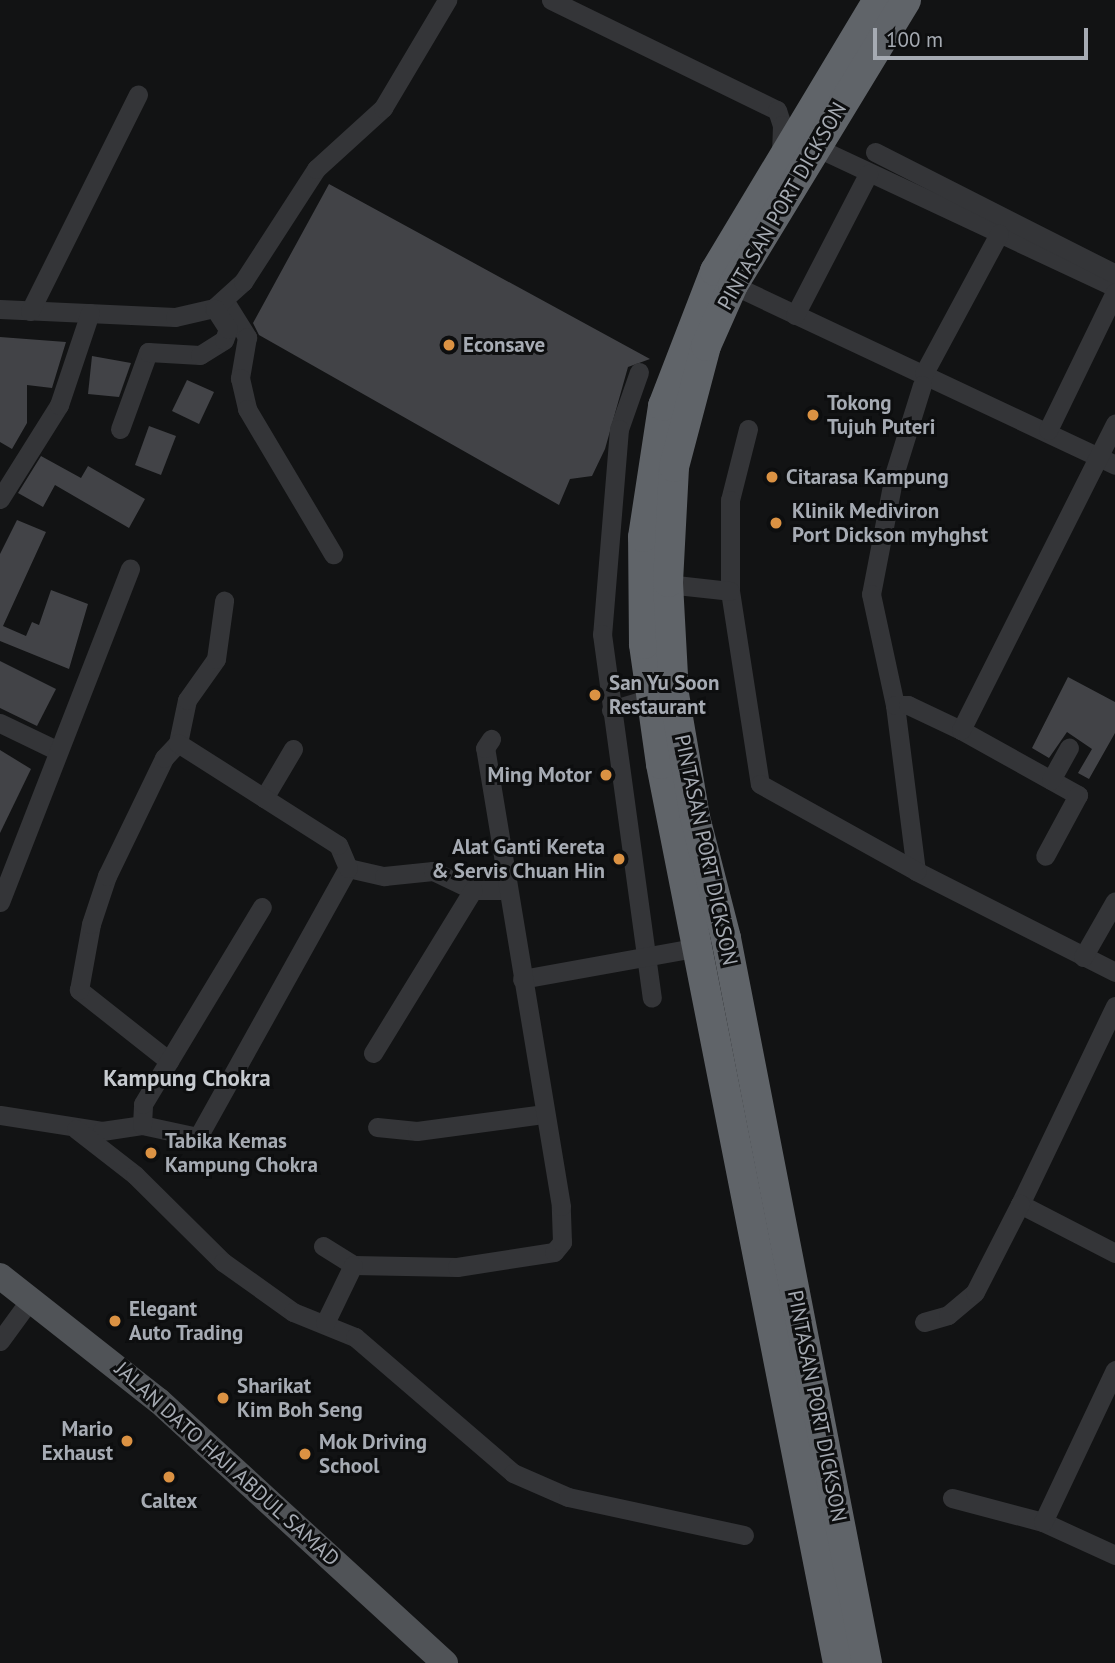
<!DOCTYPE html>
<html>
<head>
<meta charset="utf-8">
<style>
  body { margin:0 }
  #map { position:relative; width:1115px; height:1663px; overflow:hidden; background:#121314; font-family:"PT Sans",sans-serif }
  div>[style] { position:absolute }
  .building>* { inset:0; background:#424347 }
  .minor>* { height:19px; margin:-9.5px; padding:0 9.5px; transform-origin:9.5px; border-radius:9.5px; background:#343538 }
  .major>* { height:26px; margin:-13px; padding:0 13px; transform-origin:13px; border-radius:13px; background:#505357 }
  .highway>* { height:30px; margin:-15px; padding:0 15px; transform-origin:15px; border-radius:15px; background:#606469 }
  .dots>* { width:19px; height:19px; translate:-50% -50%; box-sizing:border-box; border:4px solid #0d0e0f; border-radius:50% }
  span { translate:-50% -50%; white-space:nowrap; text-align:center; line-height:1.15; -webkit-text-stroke:6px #0d0e0f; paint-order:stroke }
  .street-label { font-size:21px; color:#a6abb3 }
  .poi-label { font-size:21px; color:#a6abb3; font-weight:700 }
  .left { translate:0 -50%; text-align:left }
  .right { translate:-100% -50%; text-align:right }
  .neighbourhood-label { font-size:23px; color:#c6cacf; font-weight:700 }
  .scale { position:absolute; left:873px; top:28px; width:215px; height:32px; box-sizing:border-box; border:4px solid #a6abb3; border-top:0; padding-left:9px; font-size:21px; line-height:24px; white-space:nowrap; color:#a6abb3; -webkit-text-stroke:5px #0d0e0f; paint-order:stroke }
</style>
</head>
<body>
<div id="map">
  <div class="building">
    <i style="clip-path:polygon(329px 184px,650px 359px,628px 367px,605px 449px,592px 476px,570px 479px,559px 505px,259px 335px,253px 323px)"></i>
    <i style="clip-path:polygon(0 337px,66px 342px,52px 388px,27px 385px,27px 423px,12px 449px,0 442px)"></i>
    <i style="clip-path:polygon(92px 356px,131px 363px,119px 397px,88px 394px)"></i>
    <i style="clip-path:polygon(187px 380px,214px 392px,199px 424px,172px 411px)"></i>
    <i style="clip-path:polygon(149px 426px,176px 436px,161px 475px,135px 465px)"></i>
    <i style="clip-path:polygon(41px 456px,81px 478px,88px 466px,145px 499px,129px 528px,55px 485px,43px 507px,18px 493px)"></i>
    <i style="clip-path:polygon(17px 520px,46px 532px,3px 626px,26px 636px,32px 622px,39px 625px,51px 590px,88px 604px,69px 669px,0 641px,0 554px)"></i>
    <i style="clip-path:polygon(0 661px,56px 689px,37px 726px,0 708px)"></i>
    <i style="clip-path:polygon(1068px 677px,1115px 702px,1115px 733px,1089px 779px,1078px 773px,1092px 749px,1067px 732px,1049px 758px,1032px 748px)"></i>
    <i style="clip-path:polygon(0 750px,31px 769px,0 833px)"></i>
  </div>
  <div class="minor">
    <i style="left:551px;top:0;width:251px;rotate:26deg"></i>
    <i style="left:777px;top:110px;width:16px;rotate:72deg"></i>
    <i style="left:782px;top:125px;width:29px;rotate:92deg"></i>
    <i style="left:807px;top:143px;width:340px;rotate:25.1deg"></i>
    <i style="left:875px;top:152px;width:269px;rotate:26.9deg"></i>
    <i style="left:733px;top:285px;width:422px;rotate:25.2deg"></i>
    <i style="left:224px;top:300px;width:44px;rotate:58.1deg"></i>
    <i style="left:247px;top:337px;width:42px;rotate:99.7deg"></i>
    <i style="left:240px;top:378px;width:32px;rotate:77deg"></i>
    <i style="left:247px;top:409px;width:169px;rotate:59.3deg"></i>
    <i style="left:0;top:309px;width:175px;rotate:2.6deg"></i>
    <i style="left:175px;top:317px;width:40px;rotate:-13deg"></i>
    <i style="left:214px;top:308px;width:39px;rotate:-42deg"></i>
    <i style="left:243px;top:282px;width:135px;rotate:-57.1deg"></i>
    <i style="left:316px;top:169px;width:91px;rotate:-42.3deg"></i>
    <i style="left:383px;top:108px;width:126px;rotate:-59.3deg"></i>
    <i style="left:30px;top:311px;width:242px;rotate:-63.5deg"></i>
    <i style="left:795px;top:315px;width:159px;rotate:-62.6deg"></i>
    <i style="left:639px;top:372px;width:60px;rotate:109.3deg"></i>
    <i style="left:619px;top:429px;width:206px;rotate:94.7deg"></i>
    <i style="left:602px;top:634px;width:367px;rotate:82.2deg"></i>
    <i style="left:924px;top:373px;width:158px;rotate:-61.7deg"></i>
    <i style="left:922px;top:385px;width:94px;rotate:107.3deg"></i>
    <i style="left:894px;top:475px;width:121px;rotate:100.9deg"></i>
    <i style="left:871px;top:594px;width:114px;rotate:77.8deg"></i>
    <i style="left:895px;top:705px;width:167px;rotate:82.8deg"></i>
    <i style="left:916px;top:871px;width:223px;rotate:26.9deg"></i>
    <i style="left:120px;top:429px;width:82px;rotate:-70deg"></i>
    <i style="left:148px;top:352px;width:52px;rotate:3.3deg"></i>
    <i style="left:200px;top:355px;width:28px;rotate:-32deg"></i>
    <i style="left:224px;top:340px;width:12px;rotate:-70deg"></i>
    <i style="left:228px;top:329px;width:24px;rotate:-123deg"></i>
    <i style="left:748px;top:429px;width:73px;rotate:104.2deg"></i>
    <i style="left:730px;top:500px;width:91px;rotate:90deg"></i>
    <i style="left:730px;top:591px;width:195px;rotate:81.2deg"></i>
    <i style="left:760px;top:784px;width:179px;rotate:29.1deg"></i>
    <i style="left:1048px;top:430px;width:153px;rotate:-64.1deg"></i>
    <i style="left:0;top:499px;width:111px;rotate:-57.9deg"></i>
    <i style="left:59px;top:405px;width:97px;rotate:-71.4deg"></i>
    <i style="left:658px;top:583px;width:72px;rotate:6.3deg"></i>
    <i style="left:895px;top:705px;width:13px"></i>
    <i style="left:908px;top:705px;width:59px;rotate:25.3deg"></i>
    <i style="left:961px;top:730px;width:134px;rotate:29.1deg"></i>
    <i style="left:1078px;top:795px;width:69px;rotate:118.4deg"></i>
    <i style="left:611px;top:710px;width:42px;rotate:-16.7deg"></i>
    <i style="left:0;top:723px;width:62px;rotate:25.7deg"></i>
    <i style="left:961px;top:730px;width:343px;rotate:-63.3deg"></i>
    <i style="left:1051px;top:780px;width:37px;rotate:-61deg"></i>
    <i style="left:264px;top:798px;width:57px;rotate:-59.4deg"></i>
    <i style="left:348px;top:868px;width:37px;rotate:13deg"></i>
    <i style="left:384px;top:876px;width:49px;rotate:-5.8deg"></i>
    <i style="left:433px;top:871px;width:44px;rotate:25.4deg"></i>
    <i style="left:473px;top:890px;width:33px"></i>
    <i style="left:0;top:902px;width:358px;rotate:-68.7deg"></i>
    <i style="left:1083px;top:957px;width:64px;rotate:-60.3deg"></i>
    <i style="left:522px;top:979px;width:181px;rotate:-10.2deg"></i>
    <i style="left:1115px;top:1006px;width:220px;rotate:115.6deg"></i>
    <i style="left:1020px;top:1204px;width:107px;rotate:27.3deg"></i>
    <i style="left:373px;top:1053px;width:191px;rotate:-58.5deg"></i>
    <i style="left:169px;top:1061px;width:115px;rotate:-141.7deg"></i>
    <i style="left:79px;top:990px;width:67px;rotate:-79.7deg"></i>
    <i style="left:91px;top:924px;width:51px;rotate:-71.6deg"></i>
    <i style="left:107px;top:876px;width:131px;rotate:-64.2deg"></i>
    <i style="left:164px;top:758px;width:21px;rotate:-47deg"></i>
    <i style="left:178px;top:743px;width:44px;rotate:-78.2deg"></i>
    <i style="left:187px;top:700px;width:50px;rotate:-54.7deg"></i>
    <i style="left:216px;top:659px;width:59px;rotate:-82.1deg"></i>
    <i style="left:0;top:1115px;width:103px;rotate:8.9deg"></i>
    <i style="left:102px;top:1131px;width:40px;rotate:-8.5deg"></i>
    <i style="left:142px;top:1125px;width:57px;rotate:12.1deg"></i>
    <i style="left:198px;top:1137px;width:308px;rotate:-60.9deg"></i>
    <i style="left:348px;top:868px;width:25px;rotate:-113deg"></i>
    <i style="left:338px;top:845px;width:190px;rotate:-147.5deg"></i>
    <i style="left:142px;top:1125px;width:21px;rotate:-87deg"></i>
    <i style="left:143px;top:1104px;width:230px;rotate:-58.9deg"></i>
    <i style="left:377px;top:1127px;width:40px;rotate:5.7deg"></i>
    <i style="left:417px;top:1131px;width:129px;rotate:-7.6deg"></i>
    <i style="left:76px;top:1129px;width:75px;rotate:37.9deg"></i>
    <i style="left:135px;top:1175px;width:124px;rotate:44.7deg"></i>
    <i style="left:223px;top:1262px;width:86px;rotate:35.5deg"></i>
    <i style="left:293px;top:1312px;width:67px;rotate:22deg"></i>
    <i style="left:355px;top:1337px;width:208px;rotate:40.7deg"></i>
    <i style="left:513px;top:1473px;width:60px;rotate:23.6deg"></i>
    <i style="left:568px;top:1497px;width:180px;rotate:12.2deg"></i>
    <i style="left:323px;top:1246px;width:36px;rotate:32deg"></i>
    <i style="left:353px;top:1265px;width:104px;rotate:1.1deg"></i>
    <i style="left:457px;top:1267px;width:98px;rotate:-8.8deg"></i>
    <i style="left:554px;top:1252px;width:13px;rotate:-51deg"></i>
    <i style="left:562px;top:1242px;width:36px;rotate:-92deg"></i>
    <i style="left:561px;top:1206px;width:464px;rotate:-99.4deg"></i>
    <i style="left:485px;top:748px;width:11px;rotate:-56deg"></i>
    <i style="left:924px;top:1322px;width:25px;rotate:-16deg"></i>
    <i style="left:948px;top:1315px;width:35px;rotate:-40deg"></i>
    <i style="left:975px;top:1292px;width:99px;rotate:-62.9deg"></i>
    <i style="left:325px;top:1323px;width:64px;rotate:-64.2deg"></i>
    <i style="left:0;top:1341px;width:54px;rotate:-54deg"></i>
    <i style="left:952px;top:1498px;width:94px;rotate:14.8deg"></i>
    <i style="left:1043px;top:1522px;width:79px;rotate:24.6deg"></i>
    <i style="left:1043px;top:1522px;width:168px;rotate:-64.7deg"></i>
  </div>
  <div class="major">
    <i style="left:0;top:1276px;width:202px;rotate:38.2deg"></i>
    <i style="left:159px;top:1401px;width:388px;rotate:42.5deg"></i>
  </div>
  <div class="highway">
    <i style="left:838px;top:1663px;width:916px;rotate:-101.14deg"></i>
    <i style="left:661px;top:764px;width:121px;rotate:-98.1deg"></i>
    <i style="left:644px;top:644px;width:107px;rotate:-90.5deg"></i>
    <i style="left:643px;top:537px;width:133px;rotate:-81.3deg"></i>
    <i style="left:663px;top:406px;width:145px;rotate:-68.9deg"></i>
    <i style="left:715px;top:271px;width:316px;rotate:-59deg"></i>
    <i style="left:867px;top:1663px;width:739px;rotate:-101.01deg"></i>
    <i style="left:726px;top:938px;width:125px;rotate:-104.4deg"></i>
    <i style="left:695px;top:817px;width:125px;rotate:-99.7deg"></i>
    <i style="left:674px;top:694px;width:112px;rotate:-93.1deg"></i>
    <i style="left:668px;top:582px;width:115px;rotate:-87deg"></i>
    <i style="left:674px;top:467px;width:125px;rotate:-75.2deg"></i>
    <i style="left:706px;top:346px;width:67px;rotate:-66.1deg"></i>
    <i style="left:733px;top:285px;width:333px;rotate:-58.7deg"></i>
  </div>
  <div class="dots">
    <i style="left:449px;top:345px;background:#db9243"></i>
    <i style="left:813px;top:415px;background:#db9243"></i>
    <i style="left:772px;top:477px;background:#db9243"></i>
    <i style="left:776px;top:523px;background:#db9243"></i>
    <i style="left:595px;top:695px;background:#db9243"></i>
    <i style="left:606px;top:775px;background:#db9243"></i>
    <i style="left:619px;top:859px;background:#db9243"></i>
    <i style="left:151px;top:1153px;background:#db9243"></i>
    <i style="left:115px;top:1321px;background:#db9243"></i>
    <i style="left:223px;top:1398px;background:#db9243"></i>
    <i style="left:127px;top:1441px;background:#db9243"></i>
    <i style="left:305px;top:1454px;background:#db9243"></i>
    <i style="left:169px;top:1477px;background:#db9243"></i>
  </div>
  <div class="street-label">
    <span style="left:782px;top:206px;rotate:-60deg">PINTASAN PORT DICKSON</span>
    <span style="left:706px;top:850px;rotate:78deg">PINTASAN PORT DICKSON</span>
    <span style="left:817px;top:1406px;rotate:79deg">PINTASAN PORT DICKSON</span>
    <span style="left:227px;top:1464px;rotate:42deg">JALAN DATO HAJI ABDUL SAMAD</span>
  </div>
  <div class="poi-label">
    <span class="left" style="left:463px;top:345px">Econsave</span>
    <span class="left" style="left:827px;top:415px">Tokong<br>Tujuh Puteri</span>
    <span class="left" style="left:786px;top:477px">Citarasa Kampung</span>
    <span class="left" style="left:792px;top:523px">Klinik Mediviron<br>Port Dickson myhghst</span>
    <span class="left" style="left:609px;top:695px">San Yu Soon<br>Restaurant</span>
    <span class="right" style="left:592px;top:775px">Ming Motor</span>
    <span class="right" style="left:605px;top:859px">Alat Ganti Kereta<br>&amp; Servis Chuan Hin</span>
    <span class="left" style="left:165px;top:1153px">Tabika Kemas<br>Kampung Chokra</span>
    <span class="left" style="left:129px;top:1321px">Elegant<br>Auto Trading</span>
    <span class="left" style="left:237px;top:1398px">Sharikat<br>Kim Boh Seng</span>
    <span class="right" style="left:113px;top:1441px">Mario<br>Exhaust</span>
    <span class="left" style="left:319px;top:1454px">Mok Driving<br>School</span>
    <span style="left:169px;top:1501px">Caltex</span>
  </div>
  <div class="neighbourhood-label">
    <span style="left:187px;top:1078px">Kampung Chokra</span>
  </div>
  <div class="scale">100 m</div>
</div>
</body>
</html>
